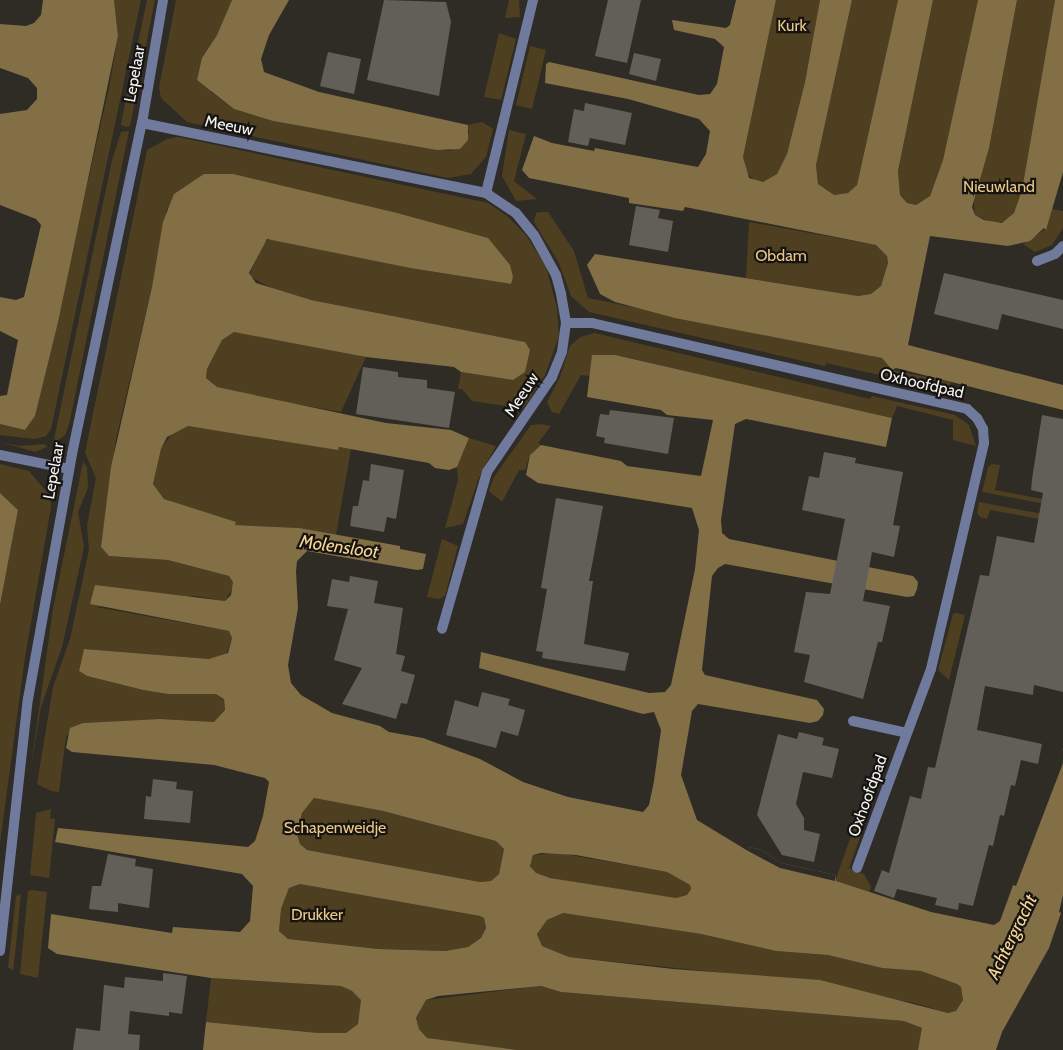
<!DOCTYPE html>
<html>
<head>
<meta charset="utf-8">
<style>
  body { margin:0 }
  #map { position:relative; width:1063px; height:1050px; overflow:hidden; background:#2f2c26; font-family:Cabin,sans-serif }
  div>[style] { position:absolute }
  .green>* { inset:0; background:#4e3f21 }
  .water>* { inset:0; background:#836f46 }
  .pier>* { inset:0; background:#2f2c26 }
  .building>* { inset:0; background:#625f59 }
  .street>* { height:10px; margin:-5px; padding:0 5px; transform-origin:5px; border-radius:5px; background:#707a9d }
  span { translate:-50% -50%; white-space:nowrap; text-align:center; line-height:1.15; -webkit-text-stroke:4.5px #161412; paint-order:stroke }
  .park-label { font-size:16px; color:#eac886 }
  .street-label { font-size:16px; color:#f5f3ef }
  .water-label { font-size:18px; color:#f6d492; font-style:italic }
</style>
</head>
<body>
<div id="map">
  <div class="green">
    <i style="clip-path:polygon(114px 0,141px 0,51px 429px,46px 436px,34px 439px,0 435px,0 424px,25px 430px,35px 416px,110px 83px,118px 36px)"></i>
    <i style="clip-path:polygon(147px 0,155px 0,130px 126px,126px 127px,121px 125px,122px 118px)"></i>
    <i style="clip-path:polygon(176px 0,232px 0,217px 35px,202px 58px,211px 92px,234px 109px,273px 121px,450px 151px,469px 133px,468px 125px,482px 122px,493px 129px,486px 157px,471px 174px,448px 178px,187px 122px,161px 98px,159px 88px)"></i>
    <i style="clip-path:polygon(509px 0,519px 0,520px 17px,505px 18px)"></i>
    <i style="clip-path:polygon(776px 0,820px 0,805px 82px,787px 154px,777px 174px,763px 182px,756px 181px,746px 173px,743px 157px)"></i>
    <i style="clip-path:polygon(852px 0,898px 0,857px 185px,848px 193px,833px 195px,818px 184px,816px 165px)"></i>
    <i style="clip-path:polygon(933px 0,978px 0,943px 160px,930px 196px,916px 205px,907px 203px,900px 195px,898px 171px)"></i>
    <i style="clip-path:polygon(1017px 0,1055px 0,1022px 190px,1014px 213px,1006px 222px,993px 223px,975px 215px,973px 195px,989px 148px)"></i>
    <i style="clip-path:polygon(499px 33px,516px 39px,501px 100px,484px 97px)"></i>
    <i style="clip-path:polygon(530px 46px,546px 50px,532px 109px,516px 105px)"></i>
    <i style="clip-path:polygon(509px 130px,526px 134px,514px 181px,537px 199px,516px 201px,502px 176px)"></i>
    <i style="clip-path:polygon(129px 131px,69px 425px,65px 435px,53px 444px,112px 160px,121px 132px)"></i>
    <i style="clip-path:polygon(178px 137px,488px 203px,507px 216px,526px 235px,546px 267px,557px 308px,559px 336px,545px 375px,527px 403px,518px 414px,505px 412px,506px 406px,472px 401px,462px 389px,458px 389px,461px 372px,513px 380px,527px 347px,525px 342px,311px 300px,277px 291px,249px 276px,263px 244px,271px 238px,410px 268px,511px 284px,488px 238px,325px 197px,167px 209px,152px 287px,116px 439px,101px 547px,109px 556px,168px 560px,229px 576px,233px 581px,233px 588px,225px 601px,195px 596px,96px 607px,229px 631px,232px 638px,226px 655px,209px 659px,84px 649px,79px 671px,87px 676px,143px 690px,168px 694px,216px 694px,224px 699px,225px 710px,214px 722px,160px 719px,83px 723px,66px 736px,59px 792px,51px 791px,37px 784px,53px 687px,70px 639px,89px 550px,87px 526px,96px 478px,85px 453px,147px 150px,167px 139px)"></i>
    <i style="clip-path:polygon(1052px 209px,1063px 211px,1063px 228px,1052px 245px,1035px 252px,1023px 244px,1046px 229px)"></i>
    <i style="clip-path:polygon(541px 212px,548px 212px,574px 251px,588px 298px,882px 358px,892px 370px,951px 382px,947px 394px,897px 382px,897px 379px,826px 363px,825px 366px,589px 312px,571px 296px,559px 263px,534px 222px,536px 213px)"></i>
    <i style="clip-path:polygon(749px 222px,876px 245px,887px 256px,888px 263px,881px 286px,871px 294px,858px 296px,746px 278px)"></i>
    <i style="clip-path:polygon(234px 332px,241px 332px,366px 357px,341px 412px,291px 403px,217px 387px,206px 378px,207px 369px,222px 340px)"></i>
    <i style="clip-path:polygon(595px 333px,870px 399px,872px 396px,955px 415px,969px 425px,976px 446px,953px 440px,953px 420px,897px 406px,892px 418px,615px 355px,590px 376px,581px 375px,559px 414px,552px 412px,547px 402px,560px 377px,570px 346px,580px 337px)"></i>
    <i style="clip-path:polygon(541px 424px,551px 426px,538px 443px,541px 445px,530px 455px,525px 470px,519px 470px,502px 502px,489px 491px,494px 477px,531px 425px)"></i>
    <i style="clip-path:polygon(188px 426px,351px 449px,336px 535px,299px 528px,235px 525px,164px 499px,153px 484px,161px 449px,174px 431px)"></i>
    <i style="clip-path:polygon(469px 438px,496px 446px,479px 477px,463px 524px,445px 528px,458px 480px,457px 467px)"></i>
    <i style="clip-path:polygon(0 442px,19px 446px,45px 444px,47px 447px,35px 452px)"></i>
    <i style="clip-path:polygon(83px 462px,87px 467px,88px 488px,78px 512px,84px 547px,62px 647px,41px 707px,30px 774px,53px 609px)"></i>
    <i style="clip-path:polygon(0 464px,29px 471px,50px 496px,51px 507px,25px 657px,0 843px,0 605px,18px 510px,0 493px)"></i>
    <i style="clip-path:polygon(992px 464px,1000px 465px,995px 490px,1057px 502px,1056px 506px,982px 492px,988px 467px)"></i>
    <i style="clip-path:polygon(979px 502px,1063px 518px,1063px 523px,990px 510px,987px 519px,980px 517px,977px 513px)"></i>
    <i style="clip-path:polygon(442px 539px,458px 546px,445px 596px,439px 599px,427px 597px)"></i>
    <i style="clip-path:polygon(956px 613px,965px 615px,949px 680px,938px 670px,953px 614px)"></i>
    <i style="clip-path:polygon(314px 798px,383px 811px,496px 841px,504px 849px,499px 874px,491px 881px,480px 882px,307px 850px,300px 844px,297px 834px,302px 813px)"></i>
    <i style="clip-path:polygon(51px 809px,50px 818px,55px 819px,49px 878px,30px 875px,36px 813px)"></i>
    <i style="clip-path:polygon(855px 825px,862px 832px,849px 868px,864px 874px,871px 887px,869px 892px,835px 881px)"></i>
    <i style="clip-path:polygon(559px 853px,667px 872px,690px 885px,691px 889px,687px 895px,676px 898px,585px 885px,538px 875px,532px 870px,530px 862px,534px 855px)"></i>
    <i style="clip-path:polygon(300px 884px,480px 916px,484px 918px,486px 928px,481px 938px,468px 947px,445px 951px,378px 949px,288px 939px,279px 931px,281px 909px,289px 888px)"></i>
    <i style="clip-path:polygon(31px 890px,47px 892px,38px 978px,20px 974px,28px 891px)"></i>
    <i style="clip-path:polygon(21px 894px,16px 945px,13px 971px,8px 967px,16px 896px)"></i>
    <i style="clip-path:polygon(563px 913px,701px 934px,776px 951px,828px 955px,882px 968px,921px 971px,957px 984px,961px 987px,963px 1000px,956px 1011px,948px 1013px,914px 1003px,765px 977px,569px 957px,542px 946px,537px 934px,547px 920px)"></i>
    <i style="clip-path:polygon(211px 978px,341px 986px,352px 991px,361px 1000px,360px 1017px,358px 1024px,346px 1033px,318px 1033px,206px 1022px)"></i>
    <i style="clip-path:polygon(541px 986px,561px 992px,904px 1021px,922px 1028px,923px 1033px,918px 1050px,517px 1050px,440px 1041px,427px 1038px,419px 1029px,416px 1019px,426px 1000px)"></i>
  </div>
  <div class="water">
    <i style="clip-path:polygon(43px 0,114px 0,118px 36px,58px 322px,35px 416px,25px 430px,0 424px,0 396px,7px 395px,18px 340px,0 331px,0 297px,16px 300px,24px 297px,41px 225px,36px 219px,0 205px,0 114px,27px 110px,37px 99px,37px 88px,28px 78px,0 68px,0 24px,26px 26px,34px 23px,41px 15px)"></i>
    <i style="clip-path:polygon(232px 0,289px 0,269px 35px,261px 59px,264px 72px,319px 92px,468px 125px,468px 140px,460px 149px,437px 150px,273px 121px,234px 109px,197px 80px,202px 58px,217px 35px)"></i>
    <i style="clip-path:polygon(736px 0,776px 0,743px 157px,749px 178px,763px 182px,777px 174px,787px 154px,805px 82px,820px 0,852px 0,816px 165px,818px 184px,834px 195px,848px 193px,857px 185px,898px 0,933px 0,898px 171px,900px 195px,907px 203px,916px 205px,930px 196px,943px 160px,978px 0,1017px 0,989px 148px,972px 207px,975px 215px,984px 220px,1002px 223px,1014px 213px,1022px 190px,1055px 0,1063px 0,1063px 172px,1046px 230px,1044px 228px,1030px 241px,1008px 246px,930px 236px,908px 345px,1063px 385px,1063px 410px,896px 368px,892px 370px,882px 358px,675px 318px,615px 302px,600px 294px,587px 265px,595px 254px,858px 296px,871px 294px,881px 286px,888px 263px,887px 256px,876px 245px,685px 207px,683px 211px,629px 203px,629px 198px,529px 178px,522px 170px,534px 136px,552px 143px,594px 151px,595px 148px,698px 167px,706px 154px,710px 131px,699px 119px,628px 99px,545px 83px,546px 64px,549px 62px,699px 95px,710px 94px,717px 84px,724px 47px,715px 39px,674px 30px,672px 20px,726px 28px,730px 25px)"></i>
    <i style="clip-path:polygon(evenodd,204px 174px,233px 174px,397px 213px,488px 238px,510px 265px,513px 277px,511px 284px,410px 268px,267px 239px,249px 273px,256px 283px,311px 300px,525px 342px,530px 350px,525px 372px,513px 380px,461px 372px,454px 367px,366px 357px,234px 332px,222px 340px,207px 369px,206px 378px,217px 387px,386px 423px,451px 430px,469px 438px,457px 467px,449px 470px,435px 468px,429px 463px,339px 447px,338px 450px,188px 426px,167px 437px,161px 449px,153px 484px,164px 499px,236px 522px,235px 525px,299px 528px,400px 546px,400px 549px,426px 554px,423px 569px,417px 570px,307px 551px,297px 561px,296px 571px,298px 608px,288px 665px,291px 683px,301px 695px,332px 713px,380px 726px,389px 732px,423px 738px,480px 759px,523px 782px,568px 797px,643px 812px,649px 805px,654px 781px,661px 730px,654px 712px,643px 714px,479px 668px,481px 652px,649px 693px,665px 692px,671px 685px,695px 569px,699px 530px,692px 508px,538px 483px,526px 475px,530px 455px,541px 445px,621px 461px,627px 466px,701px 476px,713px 420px,667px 415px,661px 410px,587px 397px,592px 355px,615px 355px,892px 418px,886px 447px,746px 419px,735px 424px,721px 520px,722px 533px,729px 539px,913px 576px,918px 582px,917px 589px,914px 596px,907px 597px,725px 564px,718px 568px,712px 576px,702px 670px,705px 675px,817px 700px,824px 709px,823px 715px,818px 721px,810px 723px,698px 704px,692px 711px,681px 775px,697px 820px,748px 851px,750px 847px,762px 850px,781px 863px,836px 875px,836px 881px,931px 912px,994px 925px,1000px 921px,1063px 748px,1063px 895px,1059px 912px,1061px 913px,1049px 948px,1002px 1032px,996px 1050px,918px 1050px,922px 1028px,904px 1021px,561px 992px,541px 986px,438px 996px,426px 1000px,416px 1018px,419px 1029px,427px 1038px,517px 1050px,203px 1050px,206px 1022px,318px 1033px,346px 1033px,358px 1024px,361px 1000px,352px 991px,341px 986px,211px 978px,57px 954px,48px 948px,51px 914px,172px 933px,173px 927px,240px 932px,250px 921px,253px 886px,242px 874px,55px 842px,58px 828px,248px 847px,255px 841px,263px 816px,269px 782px,265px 778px,214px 765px,72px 752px,66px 748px,70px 728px,83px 723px,160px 719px,214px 722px,225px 710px,224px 699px,216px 694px,168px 694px,143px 690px,87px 676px,79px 671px,84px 649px,209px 659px,228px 653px,232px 638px,229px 631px,90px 604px,95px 585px,225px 601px,231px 595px,233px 582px,229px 576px,168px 560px,109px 556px,101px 547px,111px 467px,152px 287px,163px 222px,174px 194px,204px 174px,314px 798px,383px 811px,496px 841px,504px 849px,499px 874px,491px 881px,480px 882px,307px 850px,300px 844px,297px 834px,302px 813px,314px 798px,204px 174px,541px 853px,576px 855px,667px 872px,690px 885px,691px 889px,687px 895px,676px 898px,550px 878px,536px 873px,530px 866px,533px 855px,541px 853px,204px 174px,300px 884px,480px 916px,484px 918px,486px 928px,481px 938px,468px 947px,445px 951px,378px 949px,288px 939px,279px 931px,281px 909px,289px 888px,300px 884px,204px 174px,563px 913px,701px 934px,776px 951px,828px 955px,882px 968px,921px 971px,957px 984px,961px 987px,963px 1000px,956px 1011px,948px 1013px,820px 980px,673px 969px,569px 957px,542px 946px,537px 934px,547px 920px,563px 913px)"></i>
    <i style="clip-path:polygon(0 493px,18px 510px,0 605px)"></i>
  </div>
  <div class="pier">
    <i style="clip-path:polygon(1063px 748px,1063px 763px,1016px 886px,1011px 884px)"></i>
    <i style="clip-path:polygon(750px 847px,762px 850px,781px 863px,836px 875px,835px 881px,780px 868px,748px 851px)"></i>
  </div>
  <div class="building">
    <i style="clip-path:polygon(384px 0,446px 2px,451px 22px,439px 96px,367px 80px)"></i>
    <i style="clip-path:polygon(608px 0,641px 0,627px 63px,595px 56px)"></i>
    <i style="clip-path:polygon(328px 52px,361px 59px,354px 94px,320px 86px)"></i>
    <i style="clip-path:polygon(634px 53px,661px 59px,656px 81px,629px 74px)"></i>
    <i style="clip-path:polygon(585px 103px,632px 113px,625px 145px,590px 138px,588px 146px,568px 142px,574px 109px,584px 111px)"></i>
    <i style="clip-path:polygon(636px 206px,660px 210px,658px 218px,673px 221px,668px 252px,629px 245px)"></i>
    <i style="clip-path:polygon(944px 273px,1063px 300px,1063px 329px,1002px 314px,998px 330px,934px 314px)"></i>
    <i style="clip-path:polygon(363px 367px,398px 372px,398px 377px,427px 380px,427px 388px,455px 392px,449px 428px,356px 414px)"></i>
    <i style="clip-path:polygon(610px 410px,674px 418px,668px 454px,604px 443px,605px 438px,596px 436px,600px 414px,609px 415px)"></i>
    <i style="clip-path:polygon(1042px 415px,1063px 419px,1063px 692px,1034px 685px,1033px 695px,985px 686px,977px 730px,1042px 744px,1038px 764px,1021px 760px,1015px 786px,1011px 785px,1004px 816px,1000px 815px,993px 846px,989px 845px,973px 906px,959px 903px,958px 910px,935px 905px,937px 898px,897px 889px,894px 898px,874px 891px,882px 870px,889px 873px,910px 796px,921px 799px,928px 767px,935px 768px,980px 575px,989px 576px,997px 536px,1034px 543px,1043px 493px,1031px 490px,1032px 479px)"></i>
    <i style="clip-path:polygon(824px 452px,856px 458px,855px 463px,903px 472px,893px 525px,900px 526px,894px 557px,872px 552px,863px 601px,890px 606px,882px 642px,878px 642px,863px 699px,804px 682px,810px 655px,794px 652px,806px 592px,830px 594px,845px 519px,802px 510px,809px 476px,819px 478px)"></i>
    <i style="clip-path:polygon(371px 464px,404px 470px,396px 519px,387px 517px,384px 532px,350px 526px,353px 506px,358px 506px,363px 480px,369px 481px)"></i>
    <i style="clip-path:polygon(556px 498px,603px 506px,589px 581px,593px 581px,584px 644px,629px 653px,625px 671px,542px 658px,543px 652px,536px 651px,547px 589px,541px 588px)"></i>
    <i style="clip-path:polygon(350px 576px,378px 581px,374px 603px,403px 608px,396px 654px,405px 656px,401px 671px,415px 675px,407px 704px,401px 703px,396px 719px,342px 704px,362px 668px,334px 660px,348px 609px,327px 606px,332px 579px,349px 582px)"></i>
    <i style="clip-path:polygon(482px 692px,510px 699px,508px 705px,525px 710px,518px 736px,501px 731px,496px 748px,446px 735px,455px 700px,478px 707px)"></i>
    <i style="clip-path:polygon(799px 732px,824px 738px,822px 745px,839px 749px,832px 778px,803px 772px,796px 804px,804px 818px,804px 830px,820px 834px,814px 862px,782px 855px,757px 815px,778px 734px,797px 739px)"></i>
    <i style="clip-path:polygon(153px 779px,177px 782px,176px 789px,193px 791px,190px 823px,144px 819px,146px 796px,151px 797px)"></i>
    <i style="clip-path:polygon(108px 854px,136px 859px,135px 866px,153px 869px,149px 908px,118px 903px,118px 912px,89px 909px,92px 886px,101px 886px)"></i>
    <i style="clip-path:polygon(163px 973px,187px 976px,182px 1014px,169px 1012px,169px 1016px,130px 1011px,128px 1034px,140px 1035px,139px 1050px,73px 1050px,76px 1028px,100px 1031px,104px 985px,124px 988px,125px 977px,163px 981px)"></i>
  </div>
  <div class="street">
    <i style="left:142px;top:123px;width:351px;rotate:11.5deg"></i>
    <i style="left:486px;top:193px;width:36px;rotate:34deg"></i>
    <i style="left:516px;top:213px;width:28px;rotate:51deg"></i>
    <i style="left:534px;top:235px;width:46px;rotate:61.2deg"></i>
    <i style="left:556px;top:275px;width:20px;rotate:75deg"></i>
    <i style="left:561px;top:294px;width:29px;rotate:80deg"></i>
    <i style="left:566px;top:323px;width:29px;rotate:98deg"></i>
    <i style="left:562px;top:352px;width:27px;rotate:112deg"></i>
    <i style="left:552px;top:377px;width:115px;rotate:124.4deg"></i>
    <i style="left:487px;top:472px;width:163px;rotate:106deg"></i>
    <i style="left:486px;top:193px;width:199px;rotate:-76.3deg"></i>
    <i style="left:1037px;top:261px;width:19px;rotate:-21deg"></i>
    <i style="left:1055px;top:254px;width:11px;rotate:-45deg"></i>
    <i style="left:566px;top:323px;width:26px"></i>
    <i style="left:592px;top:323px;width:385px;rotate:12.9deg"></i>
    <i style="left:967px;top:409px;width:13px;rotate:42deg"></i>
    <i style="left:977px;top:418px;width:13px;rotate:61deg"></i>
    <i style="left:983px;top:429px;width:14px;rotate:86deg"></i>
    <i style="left:984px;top:443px;width:232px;rotate:103.2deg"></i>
    <i style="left:931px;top:669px;width:212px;rotate:110.4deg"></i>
    <i style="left:0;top:455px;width:70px;rotate:11.5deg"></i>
    <i style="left:853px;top:721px;width:55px;rotate:12.5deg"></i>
    <i style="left:0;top:951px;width:254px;rotate:-83.7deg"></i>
    <i style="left:28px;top:699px;width:249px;rotate:-79.8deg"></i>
    <i style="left:72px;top:454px;width:338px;rotate:-78.1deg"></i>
    <i style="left:142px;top:123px;width:125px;rotate:-80.3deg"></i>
  </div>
  <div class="park-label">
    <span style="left:792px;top:26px">Kurk</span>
    <span style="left:999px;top:187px">Nieuwland</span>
    <span style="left:781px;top:256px">Obdam</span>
    <span style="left:335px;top:828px">Schapenweidje</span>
    <span style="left:317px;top:915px">Drukker</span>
  </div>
  <div class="street-label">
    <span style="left:135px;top:74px;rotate:-80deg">Lepelaar</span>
    <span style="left:229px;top:126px;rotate:11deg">Meeuw</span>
    <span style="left:922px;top:384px;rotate:13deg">Oxhoofdpad</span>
    <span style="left:522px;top:395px;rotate:-57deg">Meeuw</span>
    <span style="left:54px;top:471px;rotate:-80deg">Lepelaar</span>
    <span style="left:868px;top:796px;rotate:-70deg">Oxhoofdpad</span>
  </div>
  <div class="water-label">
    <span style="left:339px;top:547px;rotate:8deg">Molensloot</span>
    <span style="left:1012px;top:937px;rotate:-64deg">Achtergracht</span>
  </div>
</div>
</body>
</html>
